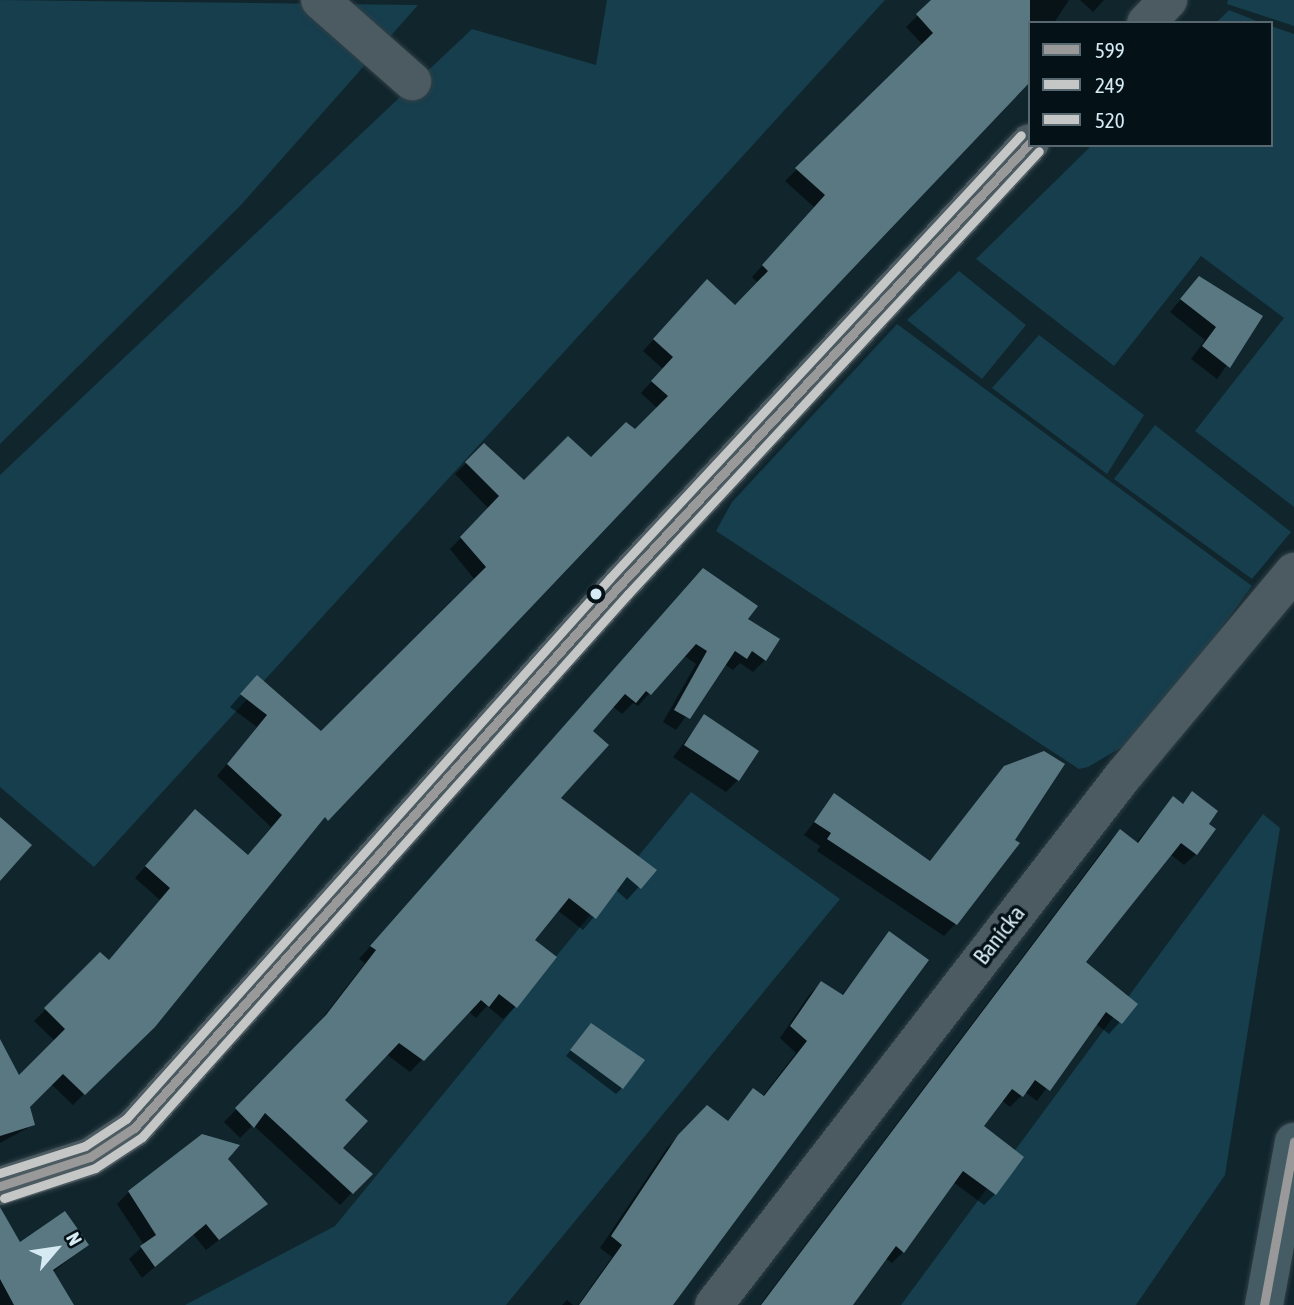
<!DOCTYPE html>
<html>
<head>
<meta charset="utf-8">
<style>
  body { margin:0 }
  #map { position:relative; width:1294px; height:1305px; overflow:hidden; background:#10252c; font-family:"Asap Condensed",sans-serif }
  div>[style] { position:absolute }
  .green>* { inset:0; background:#163e4d }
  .shadow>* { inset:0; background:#0007 }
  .building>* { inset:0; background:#5a7882 }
  .roads { filter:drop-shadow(0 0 2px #303f45) drop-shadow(0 0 2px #303f45) }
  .minor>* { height:38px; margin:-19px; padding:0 19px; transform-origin:19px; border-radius:19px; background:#4c5b61 }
  .major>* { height:38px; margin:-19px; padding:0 19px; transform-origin:19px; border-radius:19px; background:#465c64 }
  .bus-1>* { height:9px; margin:-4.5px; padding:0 4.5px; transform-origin:4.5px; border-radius:4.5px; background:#999 }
  .bus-2>* { height:9px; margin:-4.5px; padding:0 4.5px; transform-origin:4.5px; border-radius:4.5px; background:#c5c6c6 }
  .bus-3>* { height:9px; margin:-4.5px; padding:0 4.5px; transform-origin:4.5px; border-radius:4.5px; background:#c5c6c6 }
  .dots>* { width:19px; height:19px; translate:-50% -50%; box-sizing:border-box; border:4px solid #041218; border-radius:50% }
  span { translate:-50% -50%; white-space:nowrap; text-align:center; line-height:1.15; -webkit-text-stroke:7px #041218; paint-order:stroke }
  .street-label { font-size:23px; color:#d6eaf3 }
  .legend { position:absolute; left:1028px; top:21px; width:245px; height:126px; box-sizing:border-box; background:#041218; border:2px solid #586870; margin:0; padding:9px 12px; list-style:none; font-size:21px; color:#d6eaf3 }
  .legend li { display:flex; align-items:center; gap:14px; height:35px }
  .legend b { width:35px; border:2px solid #586870 }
  .north { position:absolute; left:21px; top:1214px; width:70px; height:70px; -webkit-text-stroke:5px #041218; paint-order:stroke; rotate:61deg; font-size:19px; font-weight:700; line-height:28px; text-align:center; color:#d6eaf3 }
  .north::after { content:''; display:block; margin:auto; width:24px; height:32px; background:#d6eaf3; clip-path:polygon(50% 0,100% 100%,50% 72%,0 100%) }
</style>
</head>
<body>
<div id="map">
  <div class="green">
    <i style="clip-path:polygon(0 0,418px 5px,241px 205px,0 444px)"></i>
    <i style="clip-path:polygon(607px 0,885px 0,94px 867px,0 787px,0 475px,472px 29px,596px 65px)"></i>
    <i style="clip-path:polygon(1228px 0,1294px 0,1294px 26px,1227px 4px)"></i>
    <i style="clip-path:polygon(1229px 10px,1262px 23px,1216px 23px)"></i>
    <i style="clip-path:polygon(1271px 26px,1294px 34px,1294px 507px,1195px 431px,1284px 318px,1201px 256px,1114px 366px,976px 259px,1092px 145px,1271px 145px)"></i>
    <i style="clip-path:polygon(959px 271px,1026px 325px,982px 379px,907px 320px)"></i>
    <i style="clip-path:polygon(897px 324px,1252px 586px,1141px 736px,1088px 767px,1079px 769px,716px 531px,732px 502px)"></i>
    <i style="clip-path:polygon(1039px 335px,1144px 415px,1107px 474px,992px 388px)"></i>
    <i style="clip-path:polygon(1155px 425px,1291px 532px,1252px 579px,1114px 479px)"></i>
    <i style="clip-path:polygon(691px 792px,840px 899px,506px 1305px,185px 1305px,335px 1226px)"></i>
    <i style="clip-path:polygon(1263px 814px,1280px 828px,1225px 1175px,1136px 1305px,901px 1305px)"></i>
  </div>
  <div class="shadow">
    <i style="clip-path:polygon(934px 0,1069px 0,1054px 23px,1030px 23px,313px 828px,153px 1025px,73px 1105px,51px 1084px,28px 1107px,33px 1125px,0 1143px,0 1043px,18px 1078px,55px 1041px,34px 1021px,100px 955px,108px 962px,160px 900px,135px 878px,184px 823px,247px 857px,271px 827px,217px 776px,257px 727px,230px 707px,246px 689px,321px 733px,475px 580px,450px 549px,489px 509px,455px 474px,484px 446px,524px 483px,591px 460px,635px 432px,658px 409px,641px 393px,663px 369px,643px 351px,696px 292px,735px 307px,758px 283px,752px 277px,815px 208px,785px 181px,923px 45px,906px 27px)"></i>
    <i style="clip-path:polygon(1080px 0,1104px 0,1093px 12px)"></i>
    <i style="clip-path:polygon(1199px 278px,1261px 317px,1217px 379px,1191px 359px,1205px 340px,1170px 312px)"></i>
    <i style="clip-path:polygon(691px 583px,746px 620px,765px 660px,753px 672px,740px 663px,733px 670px,724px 664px,676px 730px,663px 722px,696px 664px,683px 655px,638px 706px,633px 703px,622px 714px,612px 706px,591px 731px,558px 798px,654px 870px,627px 900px,616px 890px,583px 930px,557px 910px,532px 941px,515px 1007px,503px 1019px,487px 1006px,476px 1018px,468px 1011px,410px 1072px,386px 1054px,342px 1100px,341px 1148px,370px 1174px,340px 1205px,253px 1125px,240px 1138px,224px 1122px,314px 1029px,365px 963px,359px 959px)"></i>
    <i style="clip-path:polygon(704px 717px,738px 780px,726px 792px,673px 757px)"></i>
    <i style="clip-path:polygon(1005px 768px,956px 923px,944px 936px,817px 851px,820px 846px,804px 835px,834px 795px,929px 862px)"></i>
    <i style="clip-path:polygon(1193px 794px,1207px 824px,1196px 854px,1184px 865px,1170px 854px,1084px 962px,1136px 1004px,1109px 1034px,1095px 1023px,1037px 1101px,1025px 1092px,1010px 1107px,1001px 1100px,981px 1126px,995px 1194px,984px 1205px,953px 1182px,903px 1252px,892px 1263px,885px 1258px,849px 1305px,760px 1305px,1109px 842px,1120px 831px,1136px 843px,1173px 799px,1181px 805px)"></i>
    <i style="clip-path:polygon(890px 934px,670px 1305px,578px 1305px,612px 1257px,600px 1248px,667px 1148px,707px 1107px,727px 1122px,753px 1090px,762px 1097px,796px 1053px,780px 1038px,809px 995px,821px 983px,841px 996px)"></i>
    <i style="clip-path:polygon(586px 1031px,622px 1088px,616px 1094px,566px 1056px)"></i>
    <i style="clip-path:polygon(225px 1159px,266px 1204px,206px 1250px,193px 1234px,142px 1278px,129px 1259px,144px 1245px,117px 1204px,129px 1192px)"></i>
    <i style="clip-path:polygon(0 1234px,20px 1244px,87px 1245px,52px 1273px,55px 1305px,0 1305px)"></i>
    <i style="clip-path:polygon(567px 1300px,573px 1305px,562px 1305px)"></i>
  </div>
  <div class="building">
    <i style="clip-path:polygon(931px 0,1030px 0,1030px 82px,328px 821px,325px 817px,155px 1027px,85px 1095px,63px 1074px,30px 1107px,35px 1125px,0 1136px,0 1039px,19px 1075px,65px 1029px,44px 1008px,100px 952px,109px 960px,170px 888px,145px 866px,195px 809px,248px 855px,282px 815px,227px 764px,267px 715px,240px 694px,257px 675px,321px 731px,486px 567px,460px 537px,499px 496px,465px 462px,484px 443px,524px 480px,568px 436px,591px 457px,626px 422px,635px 429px,668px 396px,651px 381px,673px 357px,653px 339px,707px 279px,735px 305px,768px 271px,762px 265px,825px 195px,795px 168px,933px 33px,916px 14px)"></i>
    <i style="clip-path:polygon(1199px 276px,1263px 316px,1230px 368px,1202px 346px,1216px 327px,1180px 299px)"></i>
    <i style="clip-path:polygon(703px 568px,758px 606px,748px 619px,780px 639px,766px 661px,752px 651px,747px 659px,735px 651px,690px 719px,674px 710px,707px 651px,696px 644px,651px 695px,646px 691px,636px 703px,625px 694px,593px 731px,609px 745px,561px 798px,657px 870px,641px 889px,627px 877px,596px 919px,569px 898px,535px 940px,557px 957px,517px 1008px,499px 994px,489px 1007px,481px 1000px,424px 1061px,399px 1043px,345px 1100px,368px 1121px,343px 1148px,373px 1174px,353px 1194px,265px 1113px,254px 1128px,235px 1108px,326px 1015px,376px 950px,370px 946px)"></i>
    <i style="clip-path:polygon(704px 714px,759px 751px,739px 781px,684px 745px)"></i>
    <i style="clip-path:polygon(1044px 751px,1065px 764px,1015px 840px,1020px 843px,957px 925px,827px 839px,831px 833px,814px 822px,834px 793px,930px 861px,1004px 766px)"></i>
    <i style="clip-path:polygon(1192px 791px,1218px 811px,1209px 824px,1216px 829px,1197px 855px,1181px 843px,1086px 962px,1138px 1004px,1122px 1024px,1106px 1012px,1050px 1091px,1035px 1080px,1023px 1097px,1012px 1089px,984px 1126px,1024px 1157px,996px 1195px,963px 1171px,904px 1253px,896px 1246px,853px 1305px,761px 1305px,1120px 829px,1138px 843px,1173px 796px,1183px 804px)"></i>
    <i style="clip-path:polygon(0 817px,32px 845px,0 881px)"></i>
    <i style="clip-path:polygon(889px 931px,929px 960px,673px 1305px,579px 1305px,622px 1245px,611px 1236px,678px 1135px,707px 1105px,728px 1121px,753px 1088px,764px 1096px,807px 1041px,790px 1026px,821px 981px,843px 995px)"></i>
    <i style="clip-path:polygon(591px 1023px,645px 1060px,623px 1089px,570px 1050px)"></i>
    <i style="clip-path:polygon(202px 1134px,240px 1145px,228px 1159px,268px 1204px,219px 1240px,206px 1224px,155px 1267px,140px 1246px,156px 1235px,128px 1191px)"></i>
    <i style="clip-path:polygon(0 1207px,20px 1242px,65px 1211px,89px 1245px,53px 1270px,74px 1305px,14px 1305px,0 1279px)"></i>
  </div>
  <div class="roads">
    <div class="minor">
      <i style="left:320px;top:0;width:123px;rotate:41.4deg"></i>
      <i style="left:1146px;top:23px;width:32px;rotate:-46deg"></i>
      <i style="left:0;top:1186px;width:95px;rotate:-17.9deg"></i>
      <i style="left:90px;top:1157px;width:53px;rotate:-33.4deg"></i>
      <i style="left:134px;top:1128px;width:727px;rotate:-48.18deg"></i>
      <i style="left:619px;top:586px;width:604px;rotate:-47.15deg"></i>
      <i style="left:714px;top:1305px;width:670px;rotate:-52.28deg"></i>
      <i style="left:1124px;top:775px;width:265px;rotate:-50.1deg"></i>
    </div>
    <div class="major">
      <i style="left:1264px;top:1305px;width:166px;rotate:-79.6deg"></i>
    </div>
  </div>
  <div class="bus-1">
    <i style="left:0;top:1186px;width:95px;rotate:-17.9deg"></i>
    <i style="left:90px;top:1157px;width:53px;rotate:-33.4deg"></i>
    <i style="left:134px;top:1128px;width:727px;rotate:-48.18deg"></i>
    <i style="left:619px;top:586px;width:604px;rotate:-47.15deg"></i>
    <i style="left:1264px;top:1305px;width:166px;rotate:-79.6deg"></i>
  </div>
  <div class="bus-2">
    <i style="left:4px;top:1198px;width:96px;rotate:-18.2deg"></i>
    <i style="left:95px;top:1168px;width:56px;rotate:-33.4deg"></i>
    <i style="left:142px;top:1137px;width:729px;rotate:-48.17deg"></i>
    <i style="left:628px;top:594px;width:604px;rotate:-47.15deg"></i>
  </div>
  <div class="bus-3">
    <i style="left:0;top:1173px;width:89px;rotate:-17.6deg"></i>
    <i style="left:85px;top:1146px;width:49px;rotate:-33.4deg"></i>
    <i style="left:126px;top:1119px;width:726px;rotate:-48.18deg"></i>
    <i style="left:610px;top:578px;width:604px;rotate:-47.15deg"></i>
  </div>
  <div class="dots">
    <i style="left:596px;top:594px;background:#d6eaf3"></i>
  </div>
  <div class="street-label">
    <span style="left:999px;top:935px;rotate:-52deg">Banícka</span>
  </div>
  <ul class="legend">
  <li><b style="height:9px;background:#999"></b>599</li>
  <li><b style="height:9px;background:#c5c6c6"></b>249</li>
  <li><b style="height:9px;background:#c5c6c6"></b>520</li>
  </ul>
  <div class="north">N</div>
</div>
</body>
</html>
